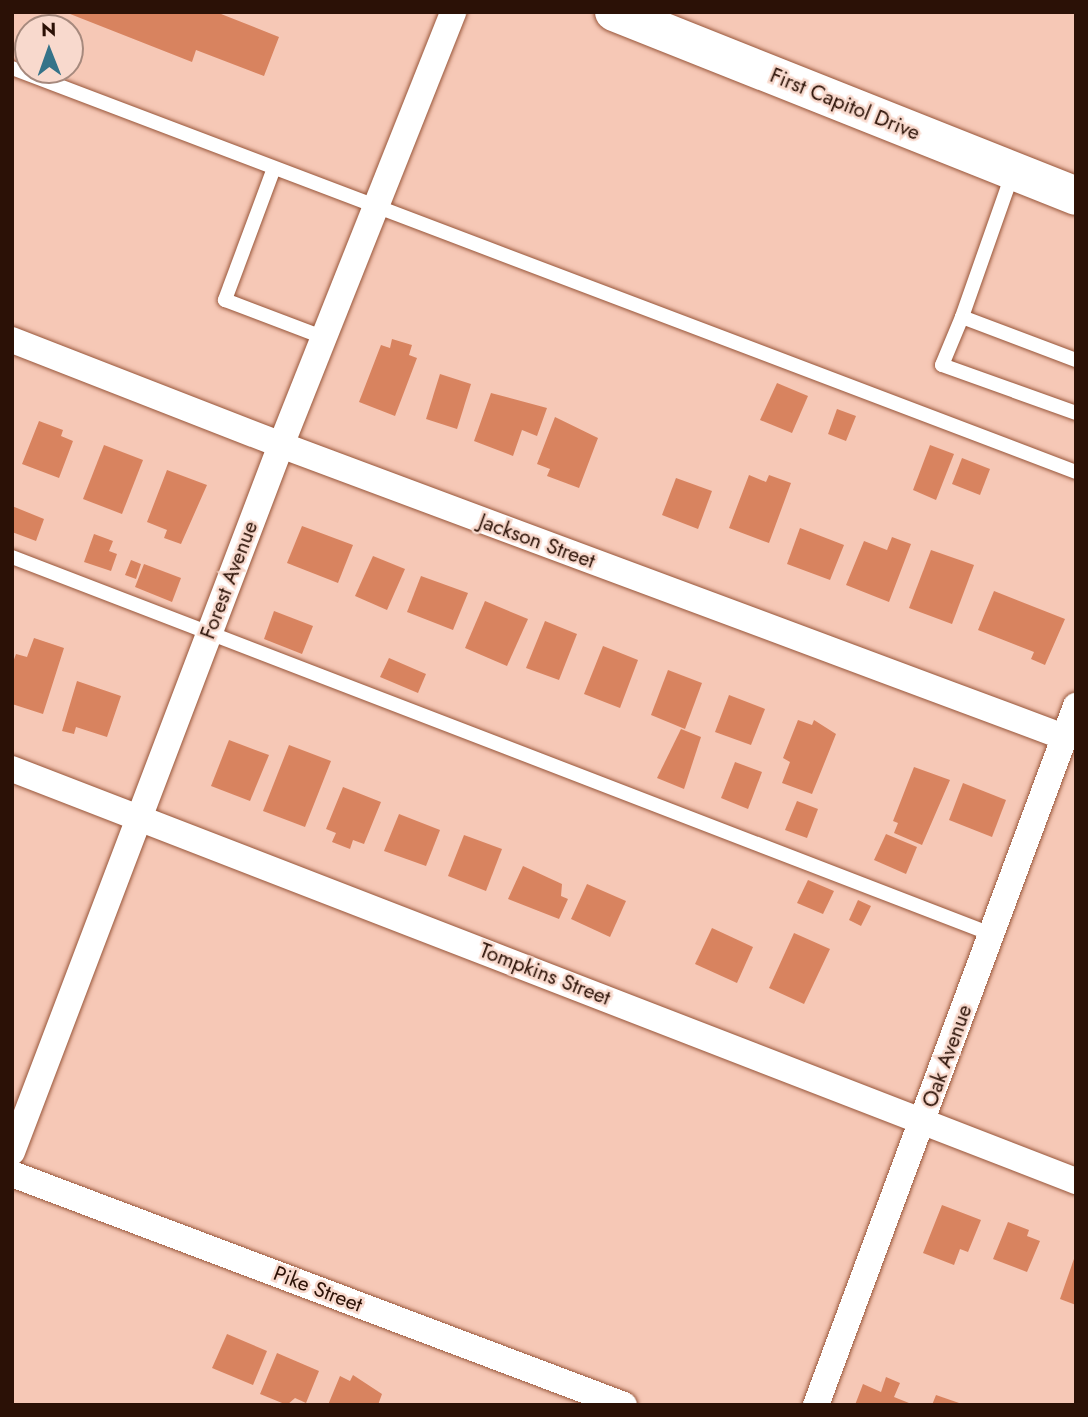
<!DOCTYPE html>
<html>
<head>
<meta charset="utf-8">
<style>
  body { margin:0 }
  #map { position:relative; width:1088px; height:1417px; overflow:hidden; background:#f6c8b6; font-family:Jost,sans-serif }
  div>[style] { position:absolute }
  .building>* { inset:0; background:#d8835f }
  .roads { filter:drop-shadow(0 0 2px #98563a) drop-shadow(0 0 2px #98563a) }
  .lane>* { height:14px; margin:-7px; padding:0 7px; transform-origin:7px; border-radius:7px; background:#fff }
  .street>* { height:26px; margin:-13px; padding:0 13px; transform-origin:13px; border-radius:13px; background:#fff }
  .primary>* { height:38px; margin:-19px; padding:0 19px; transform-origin:19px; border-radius:19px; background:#fff }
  span { translate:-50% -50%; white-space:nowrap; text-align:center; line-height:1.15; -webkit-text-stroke:5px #f8d9cd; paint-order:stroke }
  .street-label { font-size:21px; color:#2b1106 }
  .frame { position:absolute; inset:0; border:14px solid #2b1106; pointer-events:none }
  .north { position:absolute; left:14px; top:14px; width:70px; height:70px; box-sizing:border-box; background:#f8d9cd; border:2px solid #a6897d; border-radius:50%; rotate:359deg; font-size:19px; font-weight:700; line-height:28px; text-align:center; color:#2b1106 }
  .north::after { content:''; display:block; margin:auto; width:24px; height:32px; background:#357389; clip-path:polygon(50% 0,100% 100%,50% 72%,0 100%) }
</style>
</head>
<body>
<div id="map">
  <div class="building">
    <i style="clip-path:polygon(65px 12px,216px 12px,279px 37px,264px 76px,196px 50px,192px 62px)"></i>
    <i style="clip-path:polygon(392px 339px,412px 345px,409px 355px,417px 358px,395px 416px,359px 402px,381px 345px,390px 348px)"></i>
    <i style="clip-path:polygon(440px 374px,471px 384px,457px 429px,426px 419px)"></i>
    <i style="clip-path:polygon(777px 383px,808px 396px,792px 433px,760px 420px)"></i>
    <i style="clip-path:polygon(491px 393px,547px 408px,537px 436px,522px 430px,513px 456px,474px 441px)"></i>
    <i style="clip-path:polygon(837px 409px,856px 416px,846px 441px,828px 434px)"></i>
    <i style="clip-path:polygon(555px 417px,598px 438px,579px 488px,547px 476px,550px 469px,537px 464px)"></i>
    <i style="clip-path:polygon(39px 421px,63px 430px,61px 436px,73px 441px,59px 478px,22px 464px)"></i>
    <i style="clip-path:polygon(104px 445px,143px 460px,122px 514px,83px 499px)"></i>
    <i style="clip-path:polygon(930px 445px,954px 454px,936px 500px,913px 490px)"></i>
    <i style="clip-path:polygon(962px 458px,990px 469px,980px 495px,952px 484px)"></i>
    <i style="clip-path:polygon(167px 470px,207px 485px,181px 544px,164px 538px,167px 530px,147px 522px)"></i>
    <i style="clip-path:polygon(749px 475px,766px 482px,769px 475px,791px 483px,769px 543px,729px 528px)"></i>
    <i style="clip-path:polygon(676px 478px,712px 491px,698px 529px,662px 515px)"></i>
    <i style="clip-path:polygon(12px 506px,44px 519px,36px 541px,12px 532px)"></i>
    <i style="clip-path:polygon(302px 526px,353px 545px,338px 583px,287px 563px)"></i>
    <i style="clip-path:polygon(800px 528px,844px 545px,830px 580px,787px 564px)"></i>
    <i style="clip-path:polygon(94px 534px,113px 541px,109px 551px,117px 554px,111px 571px,84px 562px)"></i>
    <i style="clip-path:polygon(892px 537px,911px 544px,889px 602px,846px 585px,864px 541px,887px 550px)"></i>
    <i style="clip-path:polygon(931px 550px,974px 565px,952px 624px,909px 608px)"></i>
    <i style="clip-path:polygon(373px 556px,405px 569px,387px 610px,355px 596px)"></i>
    <i style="clip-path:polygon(131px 560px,141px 564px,136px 579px,125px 575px)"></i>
    <i style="clip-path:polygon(144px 564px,181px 578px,172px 602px,135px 587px)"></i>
    <i style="clip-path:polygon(421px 576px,468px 593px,453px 630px,407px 612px)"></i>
    <i style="clip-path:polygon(994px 591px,1065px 619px,1045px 665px,1031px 659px,1034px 652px,978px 630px)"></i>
    <i style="clip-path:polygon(485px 601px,528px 619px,507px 666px,465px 648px)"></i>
    <i style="clip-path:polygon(274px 611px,313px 626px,302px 654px,264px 639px)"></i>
    <i style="clip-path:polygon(545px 621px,577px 634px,559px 680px,526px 668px)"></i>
    <i style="clip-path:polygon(34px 638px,64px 648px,43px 714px,12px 704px,12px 665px,16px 654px,27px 657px)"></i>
    <i style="clip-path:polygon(603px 646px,638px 660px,620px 708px,584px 694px)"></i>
    <i style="clip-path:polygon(389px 658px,426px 674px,418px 693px,380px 677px)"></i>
    <i style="clip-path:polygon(668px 670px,702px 683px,685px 729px,651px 715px)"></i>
    <i style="clip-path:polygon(77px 681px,121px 696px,107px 737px,76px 727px,74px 734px,62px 731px)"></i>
    <i style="clip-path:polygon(729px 695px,765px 709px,751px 745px,715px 732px)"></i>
    <i style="clip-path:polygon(798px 720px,812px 725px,814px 720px,836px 734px,812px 794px,782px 783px,790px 762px,783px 758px)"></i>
    <i style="clip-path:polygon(681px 729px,701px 737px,684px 789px,657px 778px)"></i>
    <i style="clip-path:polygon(229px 740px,269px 755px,250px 801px,211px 786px)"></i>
    <i style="clip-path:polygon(289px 745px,331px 761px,305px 827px,263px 811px)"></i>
    <i style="clip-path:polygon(735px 762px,762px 772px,748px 809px,721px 798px)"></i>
    <i style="clip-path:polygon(914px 767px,950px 780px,922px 845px,894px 833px,898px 823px,893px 821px)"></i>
    <i style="clip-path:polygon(963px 783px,1006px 800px,992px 837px,949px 820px)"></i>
    <i style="clip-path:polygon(343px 787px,381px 802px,364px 844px,353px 840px,350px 849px,332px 842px,336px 833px,326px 829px)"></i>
    <i style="clip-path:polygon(797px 801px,818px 809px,807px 838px,785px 830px)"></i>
    <i style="clip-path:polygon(399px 814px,440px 830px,426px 866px,384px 851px)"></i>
    <i style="clip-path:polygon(886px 834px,917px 847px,906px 874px,874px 860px)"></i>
    <i style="clip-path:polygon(464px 835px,502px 849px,486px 891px,448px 876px)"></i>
    <i style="clip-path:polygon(523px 866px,562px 884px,561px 896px,568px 899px,559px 919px,508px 899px)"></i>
    <i style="clip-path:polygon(808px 880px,834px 891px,823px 914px,797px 903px)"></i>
    <i style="clip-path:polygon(587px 884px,626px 901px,610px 937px,571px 919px)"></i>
    <i style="clip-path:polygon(858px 900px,871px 906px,861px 926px,849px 920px)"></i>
    <i style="clip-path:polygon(712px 928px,753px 947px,737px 983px,695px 964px)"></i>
    <i style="clip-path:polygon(794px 933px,830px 949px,804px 1004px,769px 988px)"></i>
    <i style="clip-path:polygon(942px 1205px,981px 1220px,968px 1252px,960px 1249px,954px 1265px,923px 1253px)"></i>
    <i style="clip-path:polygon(1008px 1222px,1029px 1230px,1027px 1236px,1040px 1241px,1027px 1272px,993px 1259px)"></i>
    <i style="clip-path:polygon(1076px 1253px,1076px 1305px,1060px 1299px)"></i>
    <i style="clip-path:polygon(227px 1334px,267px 1351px,253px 1385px,212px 1368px)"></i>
    <i style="clip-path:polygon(277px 1353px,319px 1371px,306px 1403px,295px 1398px,287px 1405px,260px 1394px)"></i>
    <i style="clip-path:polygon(353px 1375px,382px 1394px,378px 1405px,328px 1405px,340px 1376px,350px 1381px)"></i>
    <i style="clip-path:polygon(886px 1377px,900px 1383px,894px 1397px,914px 1405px,855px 1405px,863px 1384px,881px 1392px)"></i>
    <i style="clip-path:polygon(936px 1395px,962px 1404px,962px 1405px,932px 1405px)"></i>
  </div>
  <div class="roads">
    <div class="lane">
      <i style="left:12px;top:68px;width:1138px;rotate:20.79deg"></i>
      <i style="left:274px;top:168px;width:141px;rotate:110.4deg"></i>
      <i style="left:225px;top:300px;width:107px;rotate:20.8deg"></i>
      <i style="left:1013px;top:172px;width:154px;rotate:109.4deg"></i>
      <i style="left:962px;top:317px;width:122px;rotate:20.7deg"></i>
      <i style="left:962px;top:317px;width:52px;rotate:112.6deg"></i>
      <i style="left:942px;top:365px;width:142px;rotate:19.7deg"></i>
      <i style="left:12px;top:557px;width:1049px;rotate:21.06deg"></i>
    </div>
    <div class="street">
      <i style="left:12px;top:340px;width:289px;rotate:21.3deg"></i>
      <i style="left:281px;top:445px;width:836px;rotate:20.45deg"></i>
      <i style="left:12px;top:769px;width:1141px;rotate:21.17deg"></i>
      <i style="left:12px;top:1152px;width:756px;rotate:-69.17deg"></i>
      <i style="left:281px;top:445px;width:466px;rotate:-68.3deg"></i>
      <i style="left:12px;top:1174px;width:654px;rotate:20.68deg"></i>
      <i style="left:816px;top:1405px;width:746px;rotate:-69.6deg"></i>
    </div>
    <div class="primary">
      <i style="left:614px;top:12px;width:497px;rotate:21.7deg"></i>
    </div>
  </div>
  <div class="street-label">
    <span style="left:845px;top:104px;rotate:22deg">First Capitol Drive</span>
    <span style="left:537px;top:541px;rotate:20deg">Jackson Street</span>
    <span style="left:229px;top:580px;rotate:-69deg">Forest Avenue</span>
    <span style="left:545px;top:974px;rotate:21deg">Tompkins Street</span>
    <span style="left:947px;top:1056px;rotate:-70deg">Oak Avenue</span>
    <span style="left:318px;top:1289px;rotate:21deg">Pike Street</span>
  </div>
  <div class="frame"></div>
  <div class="north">N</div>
</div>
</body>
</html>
